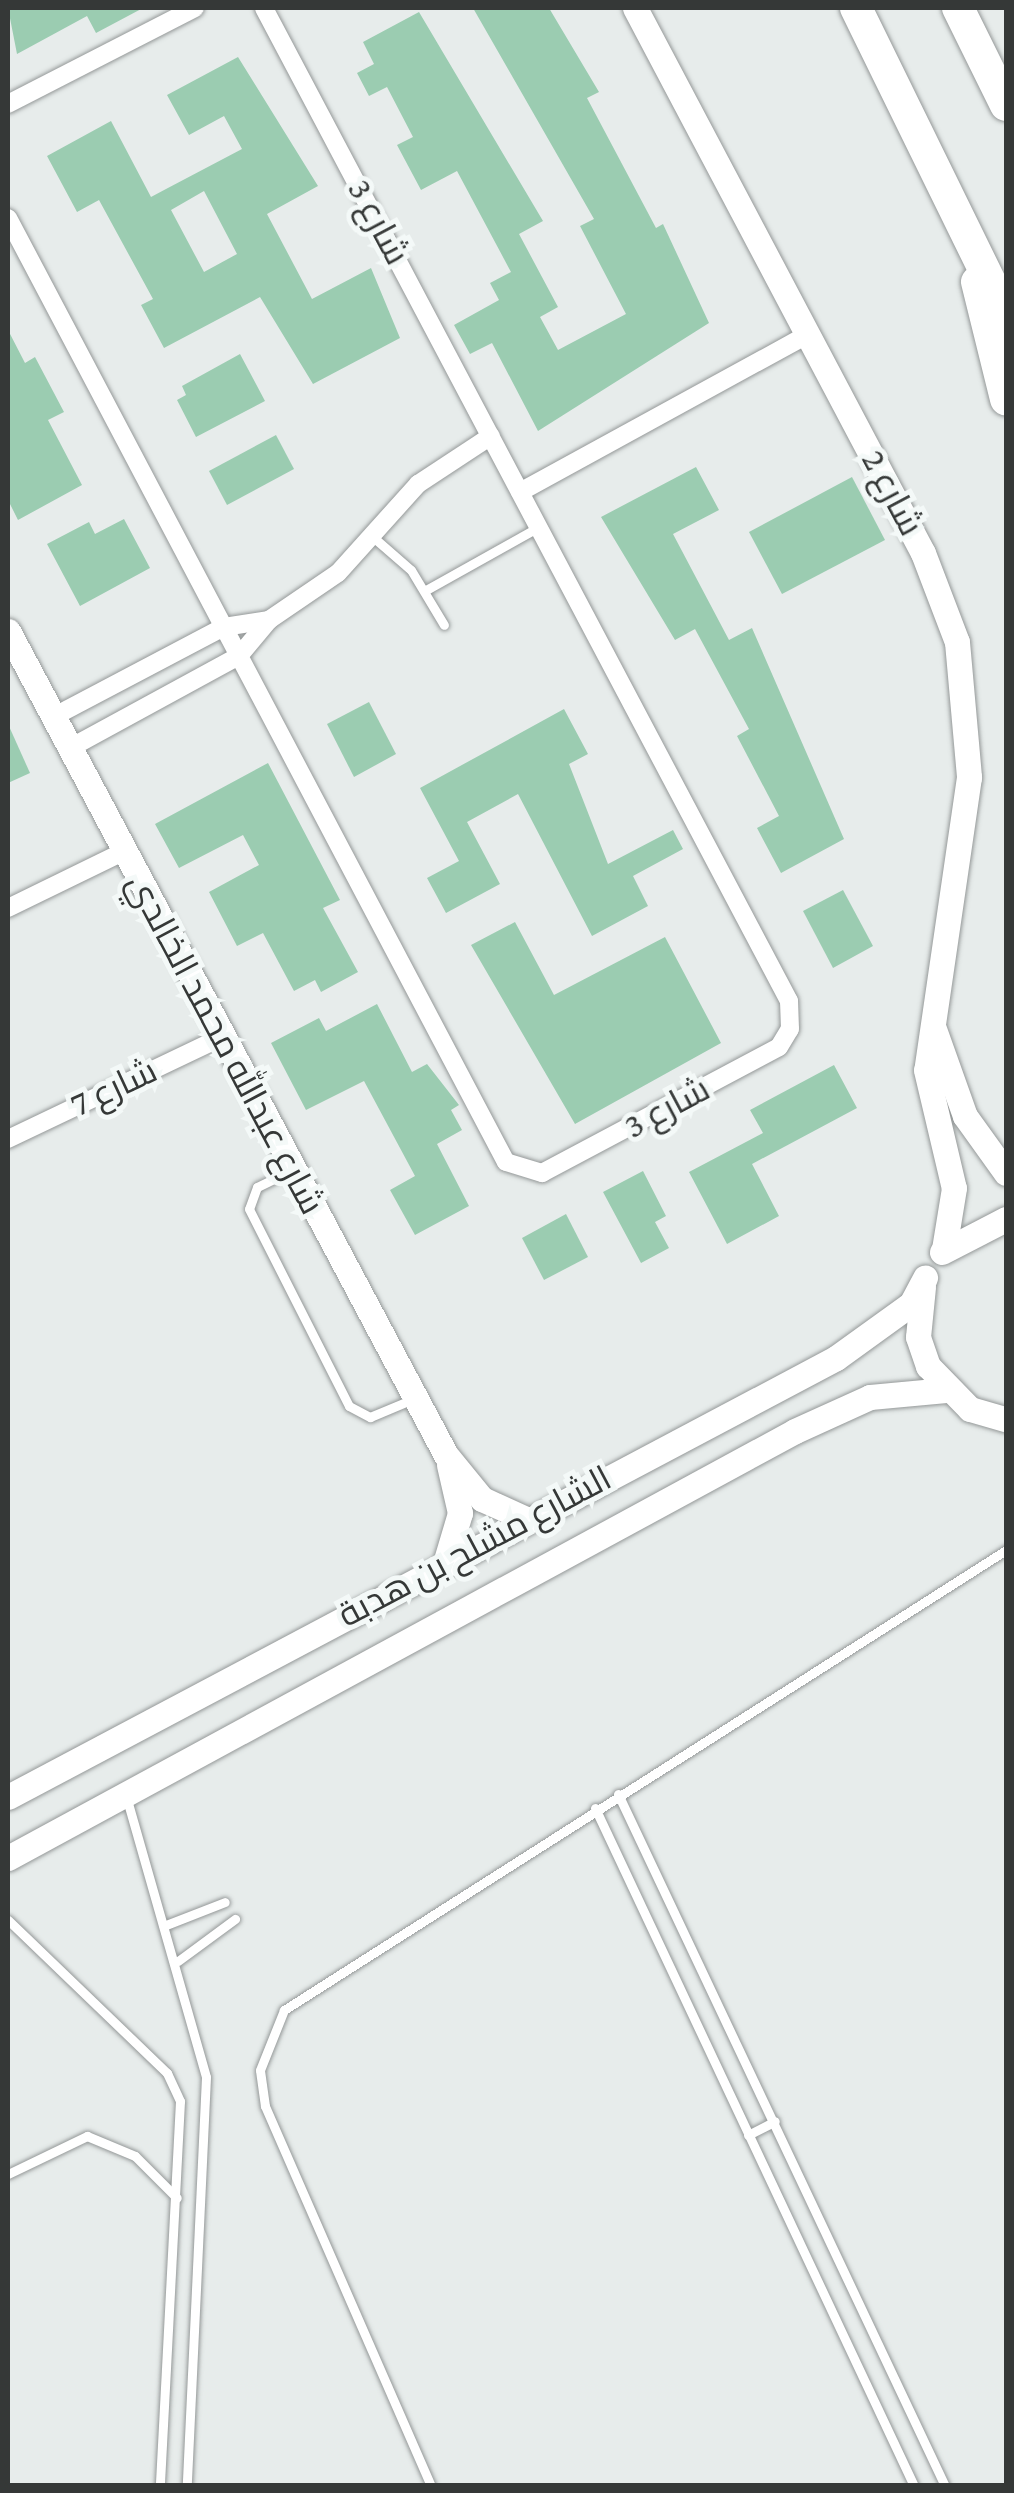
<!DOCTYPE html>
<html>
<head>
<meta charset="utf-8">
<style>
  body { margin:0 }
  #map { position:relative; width:1014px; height:2493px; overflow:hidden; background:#e7eceb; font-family:"Crimson Pro",Cairo,serif }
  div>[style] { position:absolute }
  .building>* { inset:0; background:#9bccb1 }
  .roads { filter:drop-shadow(0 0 2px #949898) drop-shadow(0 0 2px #949898) }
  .lane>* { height:9px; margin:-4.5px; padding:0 4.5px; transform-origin:4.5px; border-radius:4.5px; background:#fff }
  .street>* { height:18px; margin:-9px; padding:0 9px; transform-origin:9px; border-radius:9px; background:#fff }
  .secondary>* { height:25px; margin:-12.5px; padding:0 12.5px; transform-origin:12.5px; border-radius:12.5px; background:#fff }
  .highway>* { height:32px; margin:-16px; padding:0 16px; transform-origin:16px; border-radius:16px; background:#fff }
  span { translate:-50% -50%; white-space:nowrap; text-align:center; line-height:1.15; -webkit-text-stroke:10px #f4f9f8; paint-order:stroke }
  .street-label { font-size:35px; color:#353837 }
  .frame { position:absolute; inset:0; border:10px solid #353837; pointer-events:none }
</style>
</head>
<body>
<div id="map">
  <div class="building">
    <i style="clip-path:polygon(8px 8px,143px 8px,96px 33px,87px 16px,17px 54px)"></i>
    <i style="clip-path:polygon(473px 8px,549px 8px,599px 92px,587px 98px,656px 228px,663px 224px,709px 323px,538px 431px,492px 343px,470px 354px,454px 325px,499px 300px,490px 283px,511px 272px,457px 171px,421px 190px,397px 145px,413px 137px,387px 87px,369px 96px,357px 73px,374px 64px,363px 42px,419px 12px,543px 221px,519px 234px,558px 307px,540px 317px,558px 350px,626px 314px,580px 226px,594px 219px)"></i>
    <i style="clip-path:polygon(evenodd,238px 57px,318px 186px,267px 214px,312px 299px,371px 268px,400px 338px,313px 384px,260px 297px,164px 348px,141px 305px,153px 299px,99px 200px,77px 212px,47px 156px,111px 121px,151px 197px,166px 189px,242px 149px,224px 116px,189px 135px,167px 95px,238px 57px,204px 191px,237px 254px,204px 272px,171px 210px,204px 191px)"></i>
    <i style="clip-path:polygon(8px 330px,25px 363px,35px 357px,64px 412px,48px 420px,82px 485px,18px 520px,8px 500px)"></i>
    <i style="clip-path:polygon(240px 354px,265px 401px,196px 437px,177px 400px,186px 395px,182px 386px)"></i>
    <i style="clip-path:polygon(276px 435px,294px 469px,227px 505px,209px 471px)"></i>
    <i style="clip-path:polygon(696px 467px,719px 510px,673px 534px,729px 640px,752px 628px,844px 839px,781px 873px,757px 828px,779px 816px,737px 736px,749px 729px,695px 629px,675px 640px,601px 517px)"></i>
    <i style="clip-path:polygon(852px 477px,885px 540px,782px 594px,749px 532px)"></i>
    <i style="clip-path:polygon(124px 519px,150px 568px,80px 606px,47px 544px,89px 522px,95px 534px)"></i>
    <i style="clip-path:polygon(369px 702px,396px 754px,354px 777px,327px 724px)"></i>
    <i style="clip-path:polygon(564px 709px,588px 754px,569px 764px,608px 864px,673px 830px,683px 849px,633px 876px,648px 906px,592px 936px,518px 794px,467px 822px,500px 884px,446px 913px,427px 878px,459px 861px,420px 788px)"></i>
    <i style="clip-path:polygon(8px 724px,30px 773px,8px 783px)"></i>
    <i style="clip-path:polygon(268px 763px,340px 900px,323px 908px,358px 972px,321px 992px,315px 980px,294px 991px,263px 933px,237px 946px,209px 892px,259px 865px,243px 835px,179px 868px,155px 824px)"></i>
    <i style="clip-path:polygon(843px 890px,873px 946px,833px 968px,803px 911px)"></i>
    <i style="clip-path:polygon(515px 922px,554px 995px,665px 937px,721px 1043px,575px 1124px,471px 945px)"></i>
    <i style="clip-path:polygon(377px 1004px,412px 1072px,427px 1064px,459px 1105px,451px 1110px,462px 1130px,437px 1144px,469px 1206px,415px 1235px,390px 1190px,415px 1176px,364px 1081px,306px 1110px,271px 1043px,319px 1018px,326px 1031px)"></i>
    <i style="clip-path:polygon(834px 1065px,857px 1108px,752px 1164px,779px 1216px,727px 1244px,689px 1172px,763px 1133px,750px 1110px)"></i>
    <i style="clip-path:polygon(643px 1171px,666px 1216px,655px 1222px,669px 1248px,641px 1263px,603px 1192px)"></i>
    <i style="clip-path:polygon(566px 1214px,588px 1257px,544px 1280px,522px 1238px)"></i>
  </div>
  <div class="roads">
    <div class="lane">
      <i style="left:373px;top:537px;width:50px;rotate:41deg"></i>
      <i style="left:411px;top:570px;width:64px;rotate:59deg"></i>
      <i style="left:426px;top:590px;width:127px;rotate:-29.2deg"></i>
      <i style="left:292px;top:1170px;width:39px;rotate:154deg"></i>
      <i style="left:257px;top:1187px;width:23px;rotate:110deg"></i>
      <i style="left:249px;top:1209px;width:221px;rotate:63.1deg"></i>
      <i style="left:349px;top:1406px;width:24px;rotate:28deg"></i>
      <i style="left:370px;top:1417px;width:47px;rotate:-22.7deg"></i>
      <i style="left:618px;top:1794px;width:765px;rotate:64.71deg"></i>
      <i style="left:126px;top:1796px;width:292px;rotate:74.1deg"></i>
      <i style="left:206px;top:2077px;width:409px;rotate:92.7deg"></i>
      <i style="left:595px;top:1808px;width:749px;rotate:64.8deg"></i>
      <i style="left:8px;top:1920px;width:221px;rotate:43.9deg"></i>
      <i style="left:167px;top:2073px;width:31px;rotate:65deg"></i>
      <i style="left:180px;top:2101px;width:386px;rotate:93deg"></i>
      <i style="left:166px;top:1925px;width:63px;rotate:-21.3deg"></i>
      <i style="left:178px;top:1961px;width:71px;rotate:-36.4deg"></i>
      <i style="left:748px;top:2135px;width:30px;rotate:-27deg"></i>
      <i style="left:8px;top:2174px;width:88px;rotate:-25.7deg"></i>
      <i style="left:87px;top:2136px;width:52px;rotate:22.6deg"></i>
      <i style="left:135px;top:2156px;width:59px;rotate:45deg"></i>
      <i style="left:431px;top:2486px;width:415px;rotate:-113.6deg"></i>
      <i style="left:265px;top:2106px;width:36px;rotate:-98deg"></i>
      <i style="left:260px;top:2070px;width:65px;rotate:-68.2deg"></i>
      <i style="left:284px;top:2010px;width:856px;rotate:-32.5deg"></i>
    </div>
    <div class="street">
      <i style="left:8px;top:104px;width:210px;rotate:-27.2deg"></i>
      <i style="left:8px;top:218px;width:1067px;rotate:62.19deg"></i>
      <i style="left:506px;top:1162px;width:38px;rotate:17deg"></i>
      <i style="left:542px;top:1173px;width:268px;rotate:-28deg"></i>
      <i style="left:779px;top:1047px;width:21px;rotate:-59deg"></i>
      <i style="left:790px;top:1029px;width:28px;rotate:-92deg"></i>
      <i style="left:789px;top:1001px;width:1123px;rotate:-117.87deg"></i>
      <i style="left:520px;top:492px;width:328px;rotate:-28.7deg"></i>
      <i style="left:53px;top:717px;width:193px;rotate:-27.8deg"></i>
      <i style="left:224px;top:627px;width:46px;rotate:-8.8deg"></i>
      <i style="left:70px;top:748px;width:192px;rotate:-28.6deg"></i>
      <i style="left:239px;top:656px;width:47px;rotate:-50.2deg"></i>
      <i style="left:269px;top:620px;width:83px;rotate:-34.3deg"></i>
      <i style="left:338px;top:573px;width:120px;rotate:-48deg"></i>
      <i style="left:418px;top:484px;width:87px;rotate:-33.3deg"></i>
      <i style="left:8px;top:908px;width:128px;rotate:-26deg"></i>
      <i style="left:8px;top:1139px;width:235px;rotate:-25.5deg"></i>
    </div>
    <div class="secondary">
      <i style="left:635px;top:8px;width:616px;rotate:62.15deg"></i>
      <i style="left:923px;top:553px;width:95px;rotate:69.1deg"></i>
      <i style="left:957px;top:642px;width:136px;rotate:84.9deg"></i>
      <i style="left:969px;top:777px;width:296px;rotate:98.3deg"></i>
      <i style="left:926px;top:1070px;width:121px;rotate:76.7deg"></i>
      <i style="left:954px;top:1188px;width:62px;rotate:99.3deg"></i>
      <i style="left:8px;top:631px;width:933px;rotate:62.01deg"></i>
      <i style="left:446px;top:1455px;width:57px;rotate:50.7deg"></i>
      <i style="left:482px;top:1499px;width:48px;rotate:24.4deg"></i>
      <i style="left:934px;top:1029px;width:92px;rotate:70.4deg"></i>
      <i style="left:965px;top:1116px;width:70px;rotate:54.3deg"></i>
      <i style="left:942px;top:1252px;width:72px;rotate:-27.3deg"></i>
      <i style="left:923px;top:1287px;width:50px;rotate:95.7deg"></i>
      <i style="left:918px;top:1337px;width:31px;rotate:71deg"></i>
      <i style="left:928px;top:1366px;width:60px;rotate:45.7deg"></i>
      <i style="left:970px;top:1409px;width:37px;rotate:16deg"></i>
      <i style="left:446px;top:1560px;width:49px;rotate:-73.4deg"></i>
      <i style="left:460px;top:1513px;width:49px;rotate:-102.9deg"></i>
      <i style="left:8px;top:1797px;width:937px;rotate:-27.93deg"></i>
      <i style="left:836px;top:1358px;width:92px;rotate:-35.8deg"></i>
      <i style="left:911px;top:1304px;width:30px;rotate:-62deg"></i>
      <i style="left:8px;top:1858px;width:895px;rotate:-28.48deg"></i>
      <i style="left:795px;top:1431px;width:82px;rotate:-24.4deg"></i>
      <i style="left:870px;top:1397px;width:76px;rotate:-5.3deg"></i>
    </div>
    <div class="highway">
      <i style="left:856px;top:8px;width:341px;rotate:63.9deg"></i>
      <i style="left:958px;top:8px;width:108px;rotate:63.7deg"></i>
      <i style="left:977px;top:282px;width:121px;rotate:76.1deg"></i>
    </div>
  </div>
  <div class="street-label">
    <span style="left:378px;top:222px;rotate:62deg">شارع 3</span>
    <span style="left:892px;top:493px;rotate:62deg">شارع 2</span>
    <span style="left:225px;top:1044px;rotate:62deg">شارع عبدالله محمد الخالدي</span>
    <span style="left:114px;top:1088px;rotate:-25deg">شارع 7</span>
    <span style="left:667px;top:1108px;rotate:-28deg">شارع 3</span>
    <span style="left:475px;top:1547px;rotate:-28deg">الشارع مشلح بن هدبة</span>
  </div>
  <div class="frame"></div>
</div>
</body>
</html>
